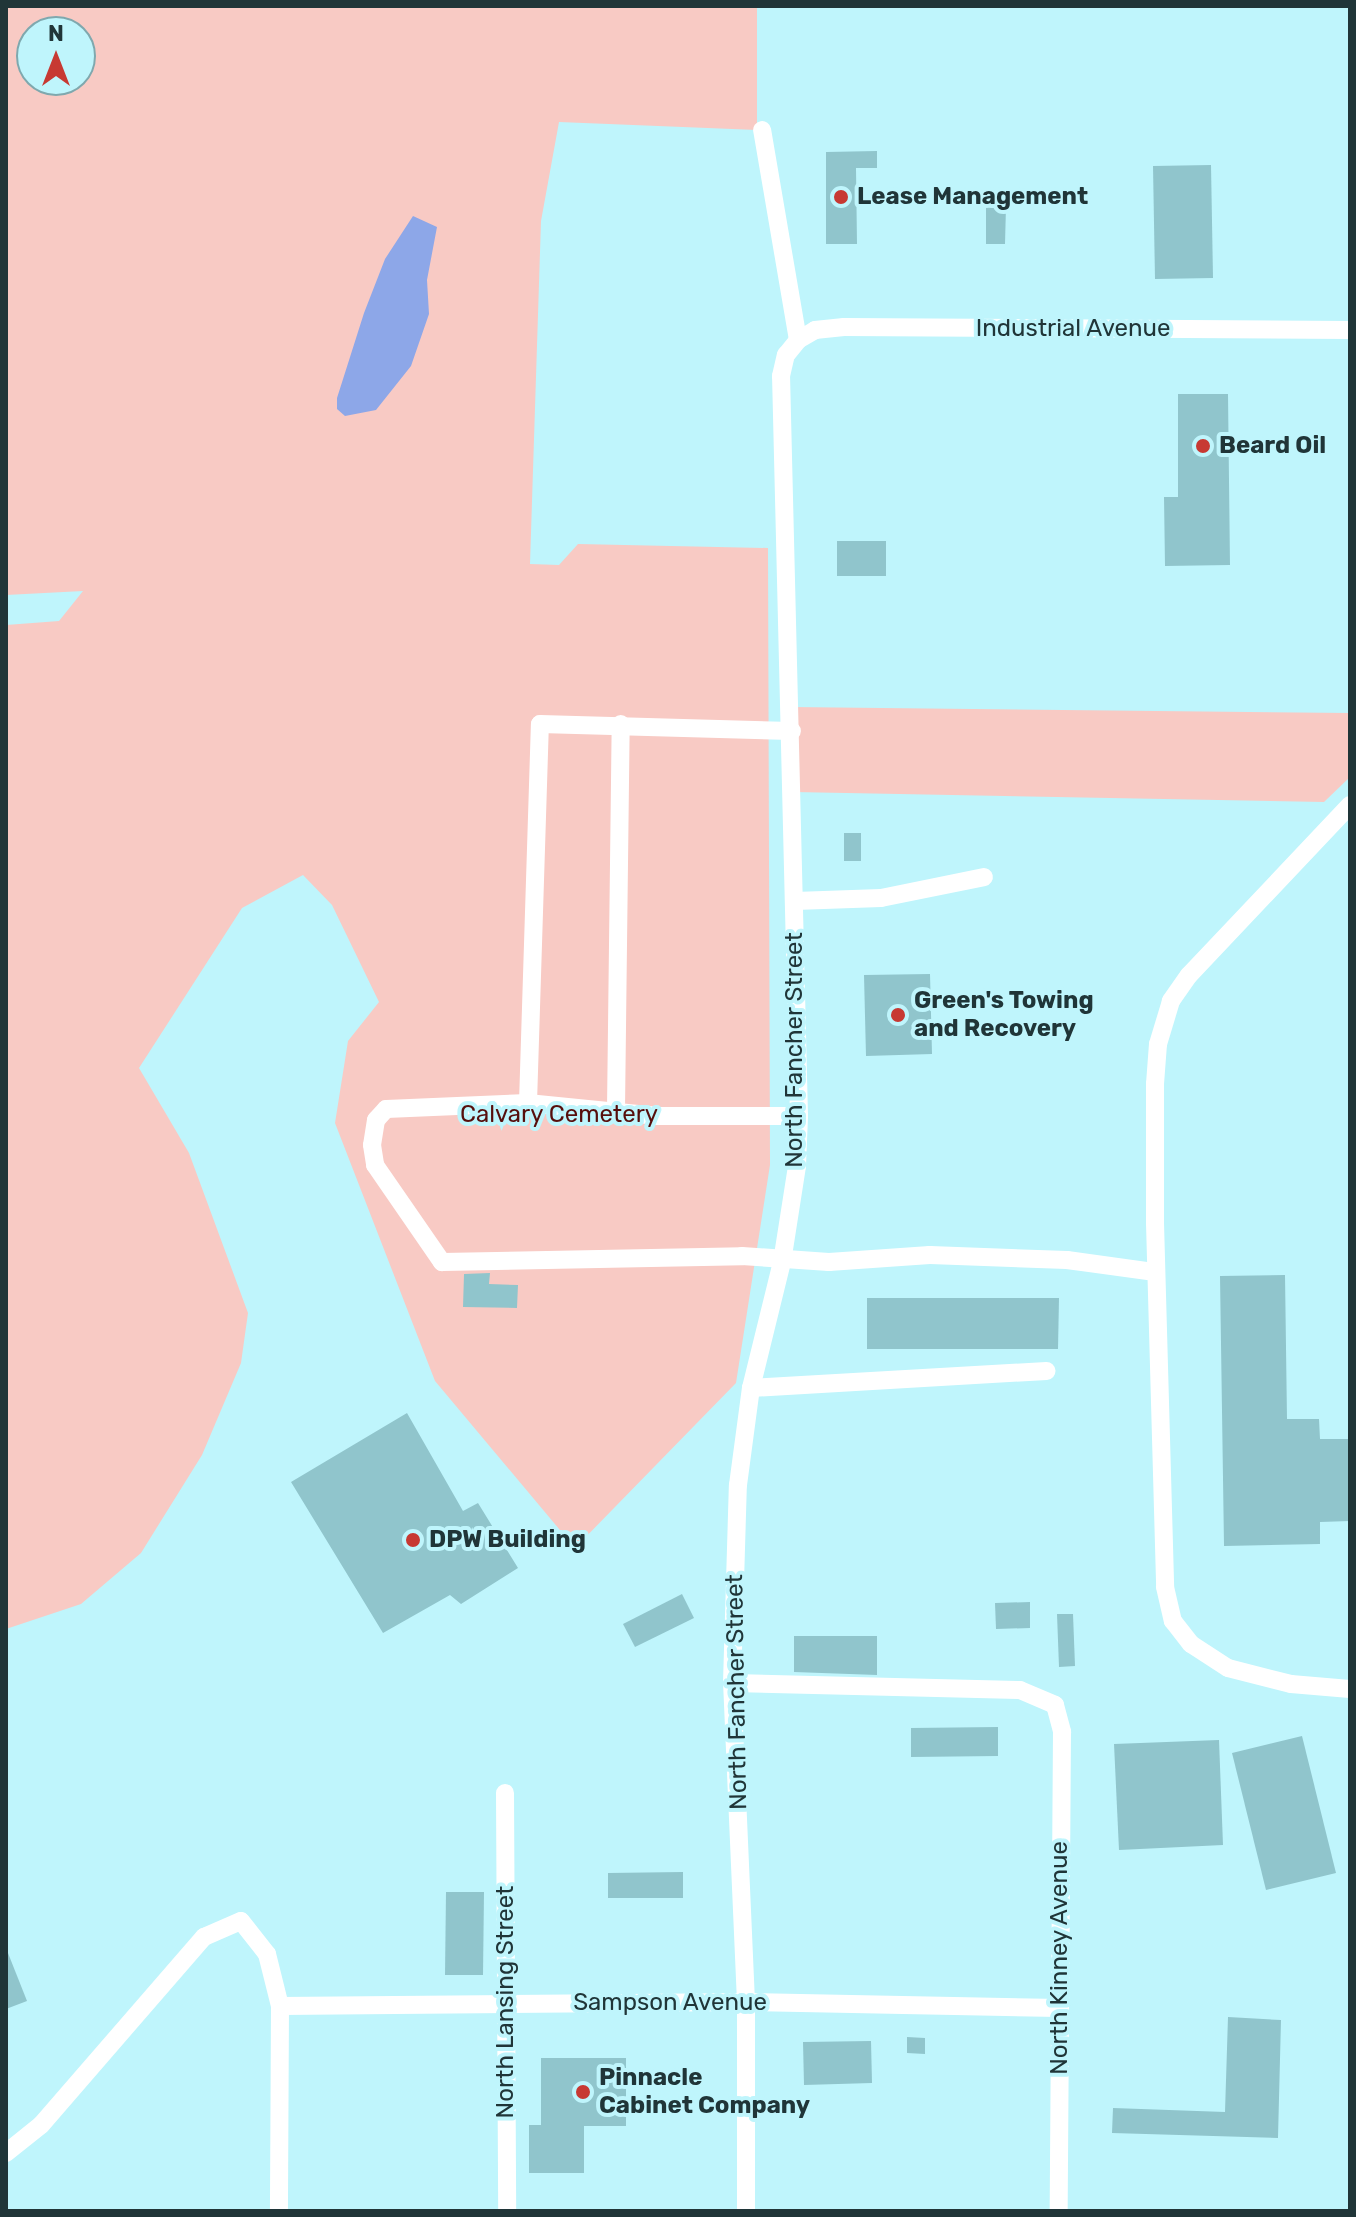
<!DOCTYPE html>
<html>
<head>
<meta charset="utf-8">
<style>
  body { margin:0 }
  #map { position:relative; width:1356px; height:2217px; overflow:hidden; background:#bff5fc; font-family:Rubik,sans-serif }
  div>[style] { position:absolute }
  .green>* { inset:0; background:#f8cac4 }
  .water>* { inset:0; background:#8da7e8 }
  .building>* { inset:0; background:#90c5cc }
  .minor>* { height:18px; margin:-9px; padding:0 9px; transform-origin:9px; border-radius:9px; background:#fff }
  .dots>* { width:22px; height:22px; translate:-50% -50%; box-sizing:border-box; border:4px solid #bff5fc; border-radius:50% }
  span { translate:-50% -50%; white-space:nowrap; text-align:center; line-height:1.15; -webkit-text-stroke:8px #bff5fc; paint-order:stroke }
  .poi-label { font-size:24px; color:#203538; font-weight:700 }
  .left { translate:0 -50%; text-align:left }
  .street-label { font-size:24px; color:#203538 }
  .park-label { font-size:24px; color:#560e0c }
  .frame { position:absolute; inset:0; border:8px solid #203538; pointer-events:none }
  .north { position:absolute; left:16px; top:16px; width:80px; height:80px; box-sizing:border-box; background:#bff5fc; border:2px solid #7fa8ae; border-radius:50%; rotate:0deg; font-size:22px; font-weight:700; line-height:32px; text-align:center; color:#203538 }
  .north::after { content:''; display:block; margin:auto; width:28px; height:36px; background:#c73933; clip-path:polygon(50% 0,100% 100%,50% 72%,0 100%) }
</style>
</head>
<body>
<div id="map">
  <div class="green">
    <i style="clip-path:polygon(evenodd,6px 6px,757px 6px,757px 130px,559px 122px,541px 221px,530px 564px,559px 565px,578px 544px,768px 548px,770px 1165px,736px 1383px,575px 1548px,435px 1381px,335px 1123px,348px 1041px,379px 1002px,332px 905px,303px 875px,242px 908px,139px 1068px,189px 1153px,248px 1313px,241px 1363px,202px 1455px,141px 1553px,81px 1604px,6px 1629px,6px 625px,59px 621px,83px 591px,6px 595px,6px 6px,32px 32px,80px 32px,80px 80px,32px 80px,32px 32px)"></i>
    <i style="clip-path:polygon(791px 707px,1350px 713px,1350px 777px,1324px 802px,793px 792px)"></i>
  </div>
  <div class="water">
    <i style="clip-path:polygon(413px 216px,437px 227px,427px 280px,429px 314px,411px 366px,376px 410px,345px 416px,337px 409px,337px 398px,364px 313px,385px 259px)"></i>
  </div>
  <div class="building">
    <i style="clip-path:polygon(877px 151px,877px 168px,856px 168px,857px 244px,826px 244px,826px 152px)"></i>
    <i style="clip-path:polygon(1211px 165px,1213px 278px,1155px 279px,1153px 166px)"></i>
    <i style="clip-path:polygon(986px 205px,1006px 206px,1005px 244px,986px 244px)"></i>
    <i style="clip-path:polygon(1178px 394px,1228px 394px,1230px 565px,1165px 566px,1164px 497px,1178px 497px)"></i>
    <i style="clip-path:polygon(837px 541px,886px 541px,886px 576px,837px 576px)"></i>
    <i style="clip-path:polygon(844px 833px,861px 833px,861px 861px,844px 861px)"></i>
    <i style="clip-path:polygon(930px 974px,932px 1054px,866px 1056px,864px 975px)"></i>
    <i style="clip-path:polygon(490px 1273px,489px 1284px,518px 1285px,517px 1308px,463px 1307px,464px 1274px)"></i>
    <i style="clip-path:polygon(1285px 1275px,1287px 1419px,1319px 1419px,1320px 1439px,1350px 1439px,1350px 1521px,1320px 1522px,1320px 1544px,1224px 1546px,1220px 1276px)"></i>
    <i style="clip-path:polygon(867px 1298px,1059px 1298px,1058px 1349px,867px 1349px)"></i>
    <i style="clip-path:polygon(407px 1413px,463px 1511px,478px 1503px,518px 1568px,461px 1604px,450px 1595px,383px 1633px,291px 1482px)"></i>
    <i style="clip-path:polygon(682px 1594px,694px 1618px,635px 1647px,623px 1624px)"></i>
    <i style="clip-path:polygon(1030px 1602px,1030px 1628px,996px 1629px,995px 1603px)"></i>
    <i style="clip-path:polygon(1057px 1614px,1073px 1614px,1075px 1666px,1059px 1667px)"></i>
    <i style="clip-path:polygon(794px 1636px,877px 1636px,877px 1675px,794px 1672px)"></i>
    <i style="clip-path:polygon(998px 1727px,998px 1756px,911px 1757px,911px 1728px)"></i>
    <i style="clip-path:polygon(1302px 1736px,1336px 1873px,1266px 1890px,1232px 1753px)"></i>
    <i style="clip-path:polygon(1219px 1740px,1223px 1845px,1119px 1850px,1114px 1744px)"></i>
    <i style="clip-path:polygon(683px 1872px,683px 1898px,608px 1898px,608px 1873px)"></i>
    <i style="clip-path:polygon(446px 1892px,484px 1892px,483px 1975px,445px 1975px)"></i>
    <i style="clip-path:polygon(6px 1948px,27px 2001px,6px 2009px)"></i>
    <i style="clip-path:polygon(1228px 2017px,1281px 2020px,1278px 2138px,1112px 2133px,1113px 2108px,1225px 2112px)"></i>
    <i style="clip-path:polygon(907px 2037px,925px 2038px,925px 2054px,907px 2053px)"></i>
    <i style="clip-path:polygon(871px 2041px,872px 2083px,804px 2085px,803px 2042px)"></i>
    <i style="clip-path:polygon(541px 2058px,626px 2058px,626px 2126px,584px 2126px,584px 2173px,529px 2173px,529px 2125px,541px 2125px)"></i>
  </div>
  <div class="minor">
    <i style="left:798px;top:340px;width:20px;rotate:-30deg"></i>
    <i style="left:815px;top:330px;width:29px;rotate:-6deg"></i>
    <i style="left:844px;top:327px;width:506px;rotate:0.34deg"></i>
    <i style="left:1350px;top:805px;width:234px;rotate:133.4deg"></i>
    <i style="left:1189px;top:975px;width:32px;rotate:125deg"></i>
    <i style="left:1171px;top:1001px;width:45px;rotate:106.8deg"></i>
    <i style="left:1158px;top:1044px;width:40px;rotate:94.3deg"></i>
    <i style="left:1155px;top:1084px;width:139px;rotate:90deg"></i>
    <i style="left:1155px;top:1223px;width:364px;rotate:88.4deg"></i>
    <i style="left:1165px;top:1587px;width:35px;rotate:77deg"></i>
    <i style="left:1173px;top:1621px;width:29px;rotate:52deg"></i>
    <i style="left:1191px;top:1644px;width:44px;rotate:33deg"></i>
    <i style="left:1228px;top:1668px;width:65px;rotate:14.3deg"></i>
    <i style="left:1291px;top:1684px;width:59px;rotate:4.8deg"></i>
    <i style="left:795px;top:901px;width:86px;rotate:-2deg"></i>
    <i style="left:881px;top:898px;width:105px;rotate:-11.5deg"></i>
    <i style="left:528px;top:1103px;width:379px;rotate:-88.2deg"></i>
    <i style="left:540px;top:724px;width:252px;rotate:1.6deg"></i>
    <i style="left:616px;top:1109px;width:385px;rotate:-89.3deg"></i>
    <i style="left:799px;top:1116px;width:141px;rotate:180deg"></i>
    <i style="left:658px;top:1116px;width:131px;rotate:-174.3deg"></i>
    <i style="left:528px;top:1103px;width:142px;rotate:177.6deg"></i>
    <i style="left:386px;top:1109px;width:15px;rotate:132deg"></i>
    <i style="left:376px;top:1120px;width:25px;rotate:99deg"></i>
    <i style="left:372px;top:1145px;width:20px;rotate:81deg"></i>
    <i style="left:375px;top:1165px;width:118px;rotate:55.4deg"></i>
    <i style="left:442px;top:1262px;width:300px;rotate:-1.1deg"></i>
    <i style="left:742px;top:1256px;width:87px;rotate:3.9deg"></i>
    <i style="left:829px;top:1262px;width:101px;rotate:-4deg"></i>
    <i style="left:930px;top:1255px;width:137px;rotate:2.1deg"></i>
    <i style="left:1067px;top:1260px;width:89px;rotate:7.8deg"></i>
    <i style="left:751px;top:1388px;width:296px;rotate:-3.3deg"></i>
    <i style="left:732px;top:1683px;width:288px;rotate:1.4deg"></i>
    <i style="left:1020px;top:1690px;width:38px;rotate:23deg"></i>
    <i style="left:1055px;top:1705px;width:28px;rotate:75deg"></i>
    <i style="left:1062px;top:1732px;width:479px;rotate:90.4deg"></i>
    <i style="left:505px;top:1793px;width:418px;rotate:89.7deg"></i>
    <i style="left:280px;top:2006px;width:466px;rotate:-0.5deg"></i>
    <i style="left:746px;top:2002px;width:314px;rotate:1.1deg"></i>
    <i style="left:6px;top:2153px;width:45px;rotate:-38.7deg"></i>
    <i style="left:41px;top:2125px;width:249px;rotate:-49.1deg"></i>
    <i style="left:204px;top:1937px;width:40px;rotate:-23.4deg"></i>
    <i style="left:241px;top:1921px;width:42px;rotate:51.8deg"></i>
    <i style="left:267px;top:1954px;width:54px;rotate:76deg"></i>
    <i style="left:280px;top:2006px;width:205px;rotate:90.3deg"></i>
    <i style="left:746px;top:2211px;width:209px;rotate:-90deg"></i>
    <i style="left:746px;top:2002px;width:319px;rotate:-92.5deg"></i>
    <i style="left:732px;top:1683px;width:198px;rotate:-88.3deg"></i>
    <i style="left:738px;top:1485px;width:98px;rotate:-82.4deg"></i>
    <i style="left:751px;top:1388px;width:130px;rotate:-76.2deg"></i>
    <i style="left:782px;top:1262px;width:97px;rotate:-81.1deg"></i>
    <i style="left:797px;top:1166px;width:50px;rotate:-87.7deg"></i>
    <i style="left:799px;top:1116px;width:740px;rotate:-91.39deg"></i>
    <i style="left:781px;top:376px;width:22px;rotate:-77deg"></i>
    <i style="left:786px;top:355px;width:19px;rotate:-51deg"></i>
    <i style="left:798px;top:340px;width:213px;rotate:-99.7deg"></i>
  </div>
  <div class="dots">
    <i style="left:841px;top:197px;background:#c73933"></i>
    <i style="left:1203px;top:446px;background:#c73933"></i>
    <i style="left:898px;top:1015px;background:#c73933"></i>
    <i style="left:413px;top:1540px;background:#c73933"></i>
    <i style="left:583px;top:2092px;background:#c73933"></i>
  </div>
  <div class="poi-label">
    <span class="left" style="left:857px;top:197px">Lease Management</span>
    <span class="left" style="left:1219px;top:446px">Beard Oil</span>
    <span class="left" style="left:914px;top:1015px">Green's Towing<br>and Recovery</span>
    <span class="left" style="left:429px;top:1540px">DPW Building</span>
    <span class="left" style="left:599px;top:2092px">Pinnacle<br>Cabinet Company</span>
  </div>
  <div class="street-label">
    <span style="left:1073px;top:329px">Industrial Avenue</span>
    <span style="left:795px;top:1050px;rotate:-90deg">North Fancher Street</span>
    <span style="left:737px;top:1692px;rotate:-91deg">North Fancher Street</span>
    <span style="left:1060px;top:1958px;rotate:-90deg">North Kinney Avenue</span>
    <span style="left:506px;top:2002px;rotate:-90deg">North Lansing Street</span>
    <span style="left:670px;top:2003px">Sampson Avenue</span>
  </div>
  <div class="park-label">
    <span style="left:559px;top:1115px">Calvary Cemetery</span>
  </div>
  <div class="frame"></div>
  <div class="north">N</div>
</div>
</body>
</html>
